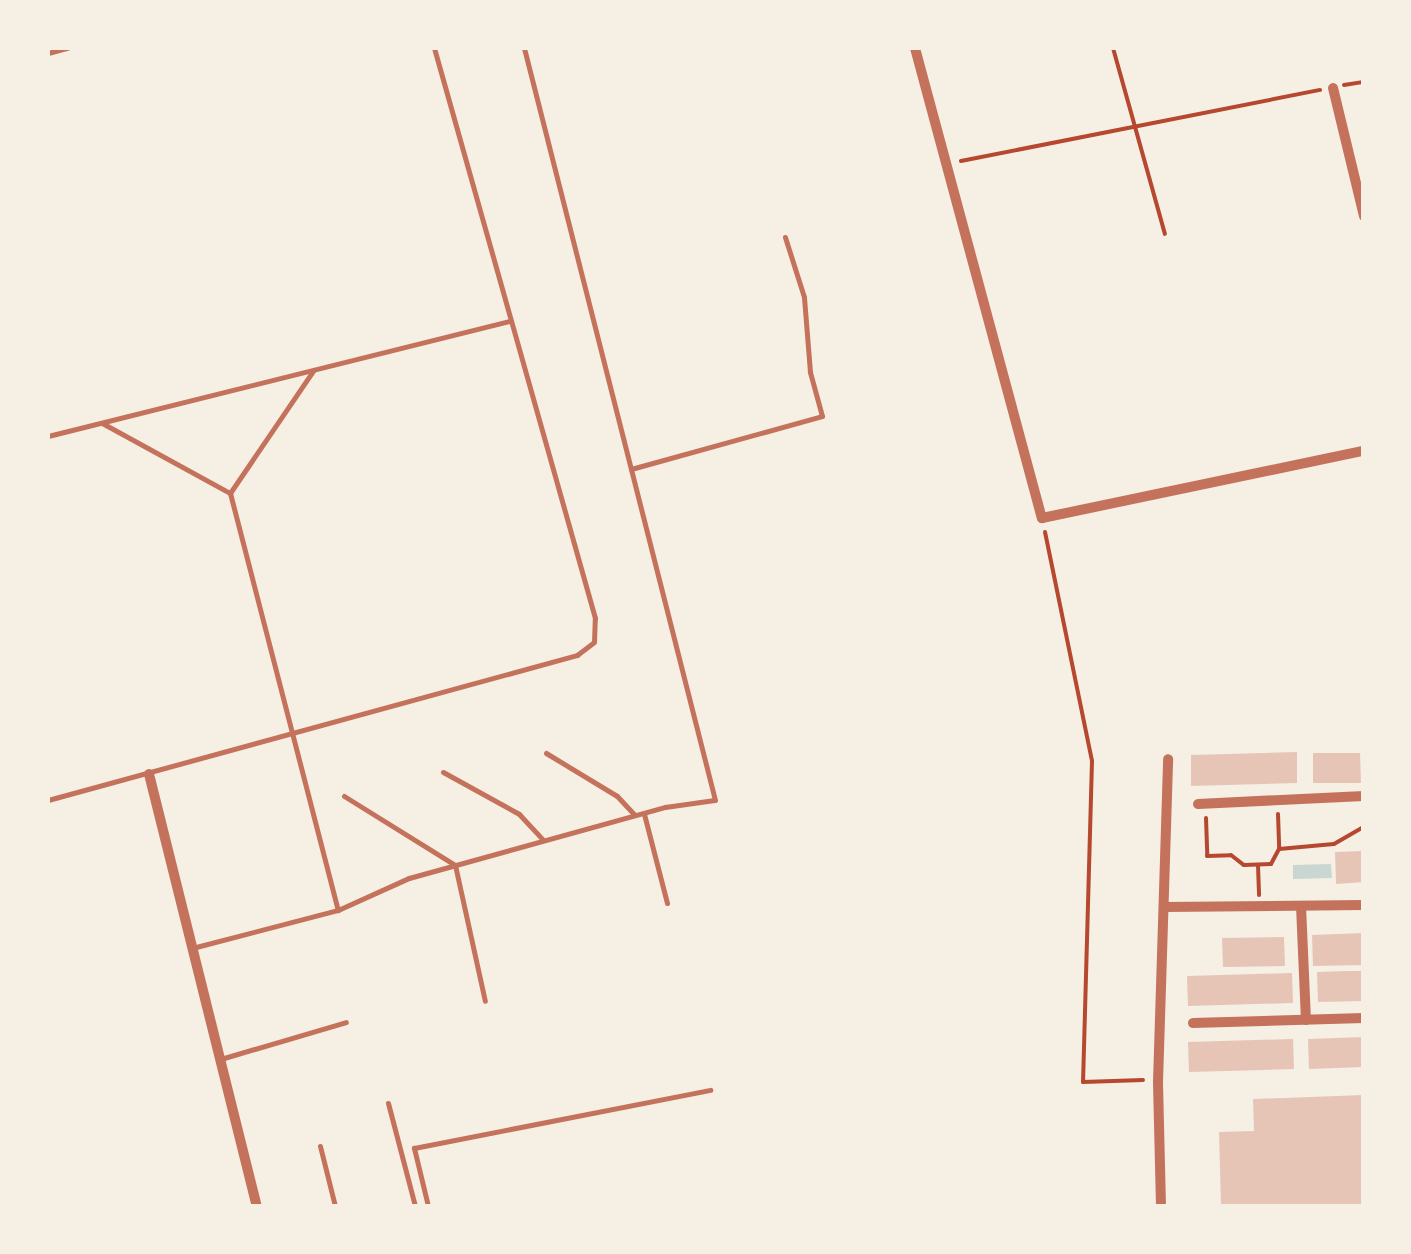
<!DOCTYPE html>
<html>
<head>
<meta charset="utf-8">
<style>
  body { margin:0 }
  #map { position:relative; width:1411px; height:1254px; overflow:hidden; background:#f6efe4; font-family:Commissioner,sans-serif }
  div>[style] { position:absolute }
  .water>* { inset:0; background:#c9d6d2 }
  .building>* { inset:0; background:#e6c5b7 }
  .path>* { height:4px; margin:-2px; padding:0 2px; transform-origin:2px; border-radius:2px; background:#b5482f }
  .service>* { height:5px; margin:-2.5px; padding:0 2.5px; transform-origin:2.5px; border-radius:2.5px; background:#c5725c }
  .minor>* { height:10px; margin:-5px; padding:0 5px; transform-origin:5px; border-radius:5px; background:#c5725c }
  span { translate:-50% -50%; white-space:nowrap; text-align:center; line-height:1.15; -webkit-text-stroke:8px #f6efe4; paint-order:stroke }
  .frame { position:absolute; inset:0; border:50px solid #f6efe4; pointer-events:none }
</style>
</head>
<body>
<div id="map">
  <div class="water">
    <i style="clip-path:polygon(1331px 864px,1332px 878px,1293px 879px,1293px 865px)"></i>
  </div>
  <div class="building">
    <i style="clip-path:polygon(1297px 752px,1297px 783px,1191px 786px,1191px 755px)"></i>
    <i style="clip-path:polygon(1313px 753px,1360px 753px,1361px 783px,1313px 783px)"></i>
    <i style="clip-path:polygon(1364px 851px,1364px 882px,1336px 884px,1335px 852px)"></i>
    <i style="clip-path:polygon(1364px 933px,1364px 965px,1313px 966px,1312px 935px)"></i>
    <i style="clip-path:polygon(1284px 937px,1285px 966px,1223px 967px,1222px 938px)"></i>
    <i style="clip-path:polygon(1348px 971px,1364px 971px,1364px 1001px,1318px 1002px,1317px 972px)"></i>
    <i style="clip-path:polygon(1292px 973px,1293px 1003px,1188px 1006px,1187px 976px)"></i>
    <i style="clip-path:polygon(1364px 1037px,1364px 1067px,1309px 1069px,1308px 1039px)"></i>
    <i style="clip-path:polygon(1293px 1039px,1294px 1069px,1189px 1072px,1188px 1042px)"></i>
    <i style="clip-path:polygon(1364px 1095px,1364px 1206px,1221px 1206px,1219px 1132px,1254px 1131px,1253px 1099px)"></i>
  </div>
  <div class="path">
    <i style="left:1113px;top:48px;width:193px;rotate:74.4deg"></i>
    <i style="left:1344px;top:85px;width:20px;rotate:-9deg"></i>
    <i style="left:961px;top:161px;width:366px;rotate:-11.2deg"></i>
    <i style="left:1045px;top:532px;width:234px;rotate:78.4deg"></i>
    <i style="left:1092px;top:761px;width:321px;rotate:91.6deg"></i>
    <i style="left:1083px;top:1082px;width:60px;rotate:-1.9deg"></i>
    <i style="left:1278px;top:814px;width:35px;rotate:88deg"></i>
    <i style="left:1206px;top:818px;width:38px;rotate:88deg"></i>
    <i style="left:1207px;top:856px;width:24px;rotate:-2deg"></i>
    <i style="left:1231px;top:855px;width:16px;rotate:38deg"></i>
    <i style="left:1244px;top:865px;width:27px;rotate:-2deg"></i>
    <i style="left:1271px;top:864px;width:17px;rotate:-62deg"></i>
    <i style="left:1279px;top:849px;width:55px;rotate:-5.2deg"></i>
    <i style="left:1334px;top:844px;width:34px;rotate:-30deg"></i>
    <i style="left:1258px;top:865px;width:30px;rotate:88deg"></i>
  </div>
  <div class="service">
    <i style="left:48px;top:53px;width:20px;rotate:-15deg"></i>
    <i style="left:102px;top:423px;width:146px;rotate:28.7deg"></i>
    <i style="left:230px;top:493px;width:431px;rotate:75.5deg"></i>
    <i style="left:48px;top:436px;width:476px;rotate:-14deg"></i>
    <i style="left:631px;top:469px;width:198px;rotate:-15.5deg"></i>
    <i style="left:822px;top:416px;width:46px;rotate:-105.3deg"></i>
    <i style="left:810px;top:372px;width:75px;rotate:-94.6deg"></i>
    <i style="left:804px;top:297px;width:63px;rotate:-107.6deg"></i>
    <i style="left:230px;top:493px;width:148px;rotate:-55.8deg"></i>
    <i style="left:546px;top:753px;width:83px;rotate:31.2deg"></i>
    <i style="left:617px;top:796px;width:26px;rotate:47deg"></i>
    <i style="left:443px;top:772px;width:87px;rotate:28.9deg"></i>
    <i style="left:519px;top:814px;width:35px;rotate:47deg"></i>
    <i style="left:344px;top:796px;width:131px;rotate:31.9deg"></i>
    <i style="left:455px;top:865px;width:139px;rotate:77.6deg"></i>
    <i style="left:48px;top:800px;width:549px;rotate:-15.33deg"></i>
    <i style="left:577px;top:655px;width:21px;rotate:-37deg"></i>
    <i style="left:594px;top:642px;width:24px;rotate:-88deg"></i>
    <i style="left:595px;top:618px;width:592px;rotate:-105.77deg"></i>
    <i style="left:644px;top:814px;width:92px;rotate:75.5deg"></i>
    <i style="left:196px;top:947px;width:147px;rotate:-14.6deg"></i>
    <i style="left:338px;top:910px;width:78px;rotate:-24.3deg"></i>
    <i style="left:409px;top:878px;width:266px;rotate:-15.5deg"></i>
    <i style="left:665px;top:807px;width:50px;rotate:-8deg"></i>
    <i style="left:715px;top:800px;width:776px;rotate:-104.25deg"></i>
    <i style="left:224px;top:1058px;width:127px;rotate:-16.4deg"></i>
    <i style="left:388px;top:1103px;width:106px;rotate:75.3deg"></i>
    <i style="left:320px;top:1146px;width:62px;rotate:76deg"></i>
    <i style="left:428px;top:1206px;width:60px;rotate:-103.6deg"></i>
    <i style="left:414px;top:1148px;width:302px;rotate:-11.1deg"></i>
  </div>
  <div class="minor">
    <i style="left:915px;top:48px;width:487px;rotate:74.9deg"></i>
    <i style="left:1042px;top:518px;width:329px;rotate:-11.8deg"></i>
    <i style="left:1333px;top:88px;width:132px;rotate:76.4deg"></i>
    <i style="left:149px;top:774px;width:445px;rotate:76deg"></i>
    <i style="left:1198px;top:804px;width:166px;rotate:-2.8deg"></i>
    <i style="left:1301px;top:906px;width:114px;rotate:87.5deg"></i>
    <i style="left:1165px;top:907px;width:199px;rotate:-0.6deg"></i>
    <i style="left:1193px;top:1023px;width:171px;rotate:-1.7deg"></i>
    <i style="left:1161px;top:1206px;width:124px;rotate:-91.4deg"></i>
    <i style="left:1158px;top:1082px;width:323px;rotate:-88.2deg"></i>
  </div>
  <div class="frame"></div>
</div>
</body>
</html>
